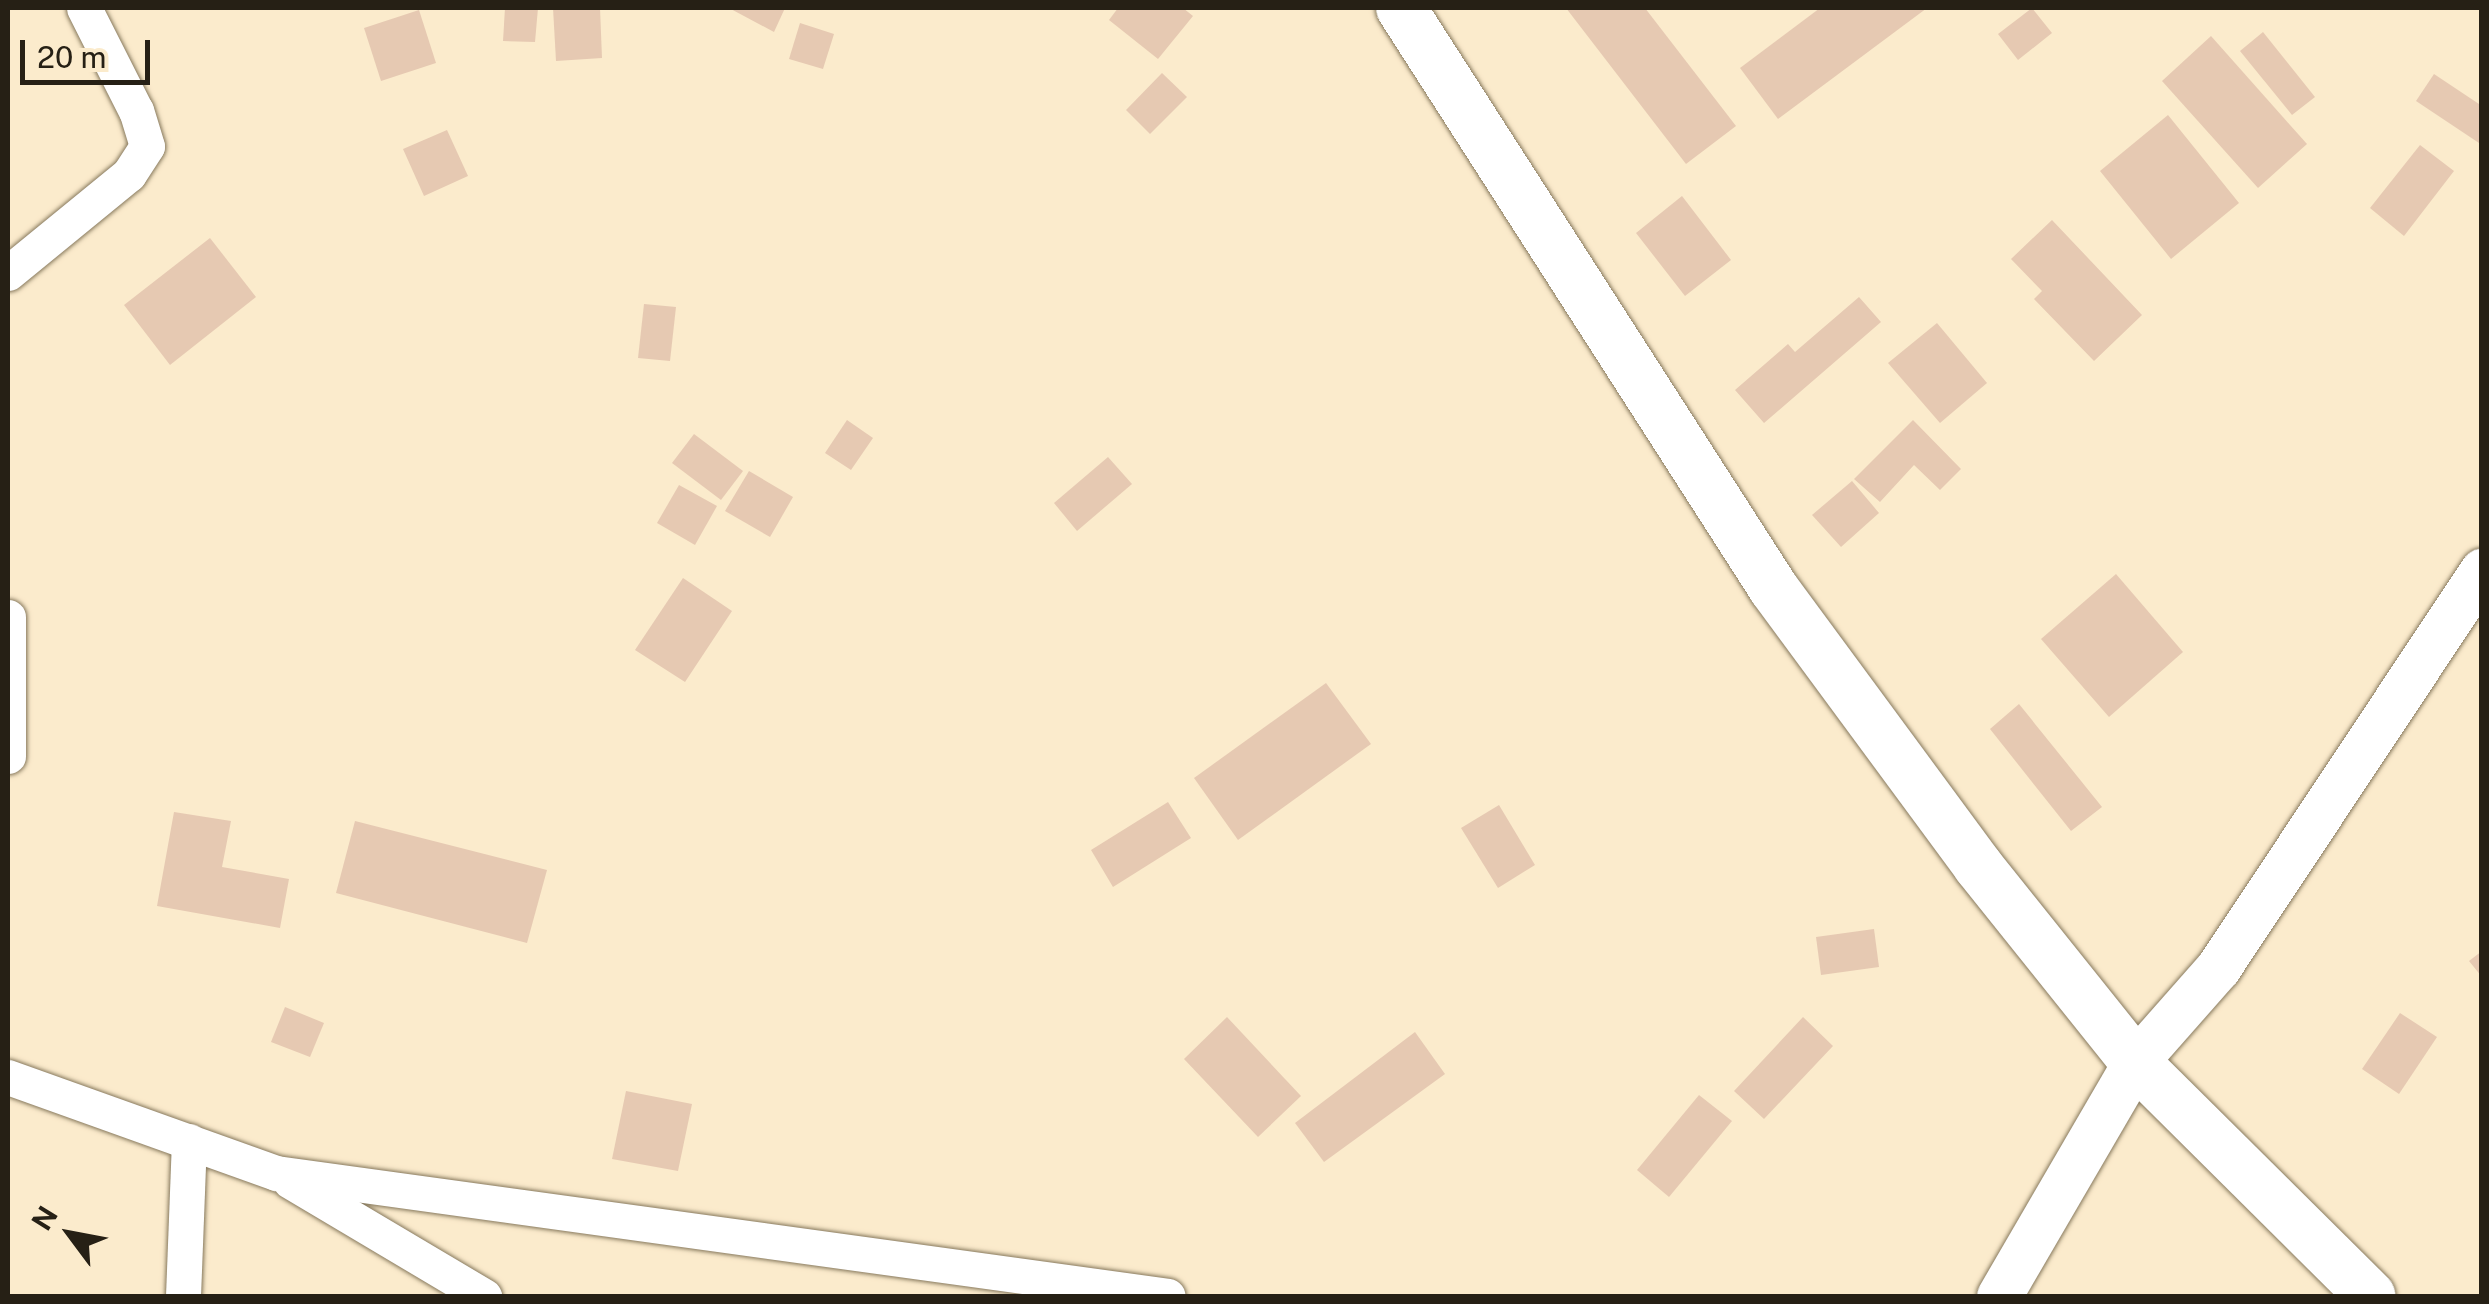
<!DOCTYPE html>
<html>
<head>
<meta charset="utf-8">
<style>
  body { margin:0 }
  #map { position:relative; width:2489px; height:1304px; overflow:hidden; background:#fbebcc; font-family:"Public Sans",sans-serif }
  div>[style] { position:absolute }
  .building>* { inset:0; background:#e6c9b2 }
  .roads { filter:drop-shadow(0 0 2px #87795d) drop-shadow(0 0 2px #87795d) }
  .minor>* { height:35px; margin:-17.5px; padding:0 17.5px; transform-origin:17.5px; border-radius:17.5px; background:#fff }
  .tertiary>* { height:45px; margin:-22.5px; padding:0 22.5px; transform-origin:22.5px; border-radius:22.5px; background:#fff }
  .secondary>* { height:50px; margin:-25px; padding:0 25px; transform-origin:25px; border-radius:25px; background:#fff }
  span { translate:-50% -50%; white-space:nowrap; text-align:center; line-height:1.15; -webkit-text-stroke:9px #fbebcc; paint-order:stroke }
  .frame { position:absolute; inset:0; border:10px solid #262015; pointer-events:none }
  .north { position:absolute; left:20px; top:1184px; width:100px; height:100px; -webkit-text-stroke:8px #fbebcc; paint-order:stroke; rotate:302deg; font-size:28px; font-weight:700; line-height:40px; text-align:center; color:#262015 }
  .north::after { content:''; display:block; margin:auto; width:35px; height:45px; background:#262015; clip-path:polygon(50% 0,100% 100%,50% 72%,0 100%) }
  .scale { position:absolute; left:20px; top:40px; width:130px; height:45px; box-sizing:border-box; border:5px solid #262015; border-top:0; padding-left:12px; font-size:30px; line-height:35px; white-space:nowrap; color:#262015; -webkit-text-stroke:8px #fbebcc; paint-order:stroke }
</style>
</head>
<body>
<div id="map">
  <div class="building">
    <i style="clip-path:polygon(505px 8px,538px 8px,535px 42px,503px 41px)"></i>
    <i style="clip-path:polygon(553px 8px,600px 8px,602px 58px,556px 61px)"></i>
    <i style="clip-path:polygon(729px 8px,785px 8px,774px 32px)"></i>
    <i style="clip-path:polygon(1118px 8px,1183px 8px,1193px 16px,1158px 59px,1109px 20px)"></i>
    <i style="clip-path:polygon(1566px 8px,1645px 8px,1736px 126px,1686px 164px)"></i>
    <i style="clip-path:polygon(1820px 8px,1927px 8px,1778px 119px,1740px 68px)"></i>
    <i style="clip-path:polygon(2032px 8px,2052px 33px,2018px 60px,1998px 34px)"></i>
    <i style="clip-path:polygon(419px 10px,436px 63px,381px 81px,364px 28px)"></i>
    <i style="clip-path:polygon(800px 23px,834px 34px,823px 69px,789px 59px)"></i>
    <i style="clip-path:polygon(2263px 32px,2315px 97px,2292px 115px,2240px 51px)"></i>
    <i style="clip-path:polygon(2211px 36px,2307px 144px,2258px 188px,2162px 81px)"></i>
    <i style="clip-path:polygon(1162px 73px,1187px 97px,1150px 134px,1126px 110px)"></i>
    <i style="clip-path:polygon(2434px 74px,2482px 106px,2482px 145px,2416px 101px)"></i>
    <i style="clip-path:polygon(2168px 115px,2239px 203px,2171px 259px,2100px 171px)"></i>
    <i style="clip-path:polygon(447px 130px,468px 176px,424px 196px,403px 149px)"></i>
    <i style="clip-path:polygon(2420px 145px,2454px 171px,2404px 236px,2370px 208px)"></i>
    <i style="clip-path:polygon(1682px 196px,1731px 260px,1685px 296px,1636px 233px)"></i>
    <i style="clip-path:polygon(2052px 220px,2142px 315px,2094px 361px,2034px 299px,2042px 291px,2011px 259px)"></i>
    <i style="clip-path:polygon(210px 238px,256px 297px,170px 365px,124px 305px)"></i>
    <i style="clip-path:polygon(1859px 297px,1881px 322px,1764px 423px,1735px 390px,1788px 344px,1795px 352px)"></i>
    <i style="clip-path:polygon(644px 304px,676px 307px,670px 361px,638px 358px)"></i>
    <i style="clip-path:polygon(1937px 323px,1987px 383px,1940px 423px,1888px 363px)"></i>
    <i style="clip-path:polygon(847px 420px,873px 438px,851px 470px,825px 453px)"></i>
    <i style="clip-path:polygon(1913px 420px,1961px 469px,1940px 490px,1914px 465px,1880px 502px,1854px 479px)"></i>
    <i style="clip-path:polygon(694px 434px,743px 471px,721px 500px,672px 463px)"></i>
    <i style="clip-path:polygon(1108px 457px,1132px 484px,1077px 531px,1054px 503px)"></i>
    <i style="clip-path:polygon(749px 471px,793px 497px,770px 537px,725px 511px)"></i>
    <i style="clip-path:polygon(1852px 481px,1879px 513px,1841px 547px,1812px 515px)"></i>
    <i style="clip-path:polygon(679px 485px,717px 506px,695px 545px,657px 523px)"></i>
    <i style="clip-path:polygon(2116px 574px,2183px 652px,2109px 717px,2041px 639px)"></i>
    <i style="clip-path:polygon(683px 578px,732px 611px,685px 682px,635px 650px)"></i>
    <i style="clip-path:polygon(1326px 683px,1371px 744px,1238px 840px,1194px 778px)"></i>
    <i style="clip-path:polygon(2019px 704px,2102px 807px,2071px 831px,1990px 729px)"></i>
    <i style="clip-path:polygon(1168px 802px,1191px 838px,1113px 887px,1091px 850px)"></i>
    <i style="clip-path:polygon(1499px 805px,1535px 865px,1498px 888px,1461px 828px)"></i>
    <i style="clip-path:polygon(174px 812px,231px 821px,222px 867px,289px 879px,280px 928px,157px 906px)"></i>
    <i style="clip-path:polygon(355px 821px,547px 870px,527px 943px,336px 893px)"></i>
    <i style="clip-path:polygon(1874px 929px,1879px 967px,1821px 975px,1816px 937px)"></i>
    <i style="clip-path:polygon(2482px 951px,2482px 977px,2469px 961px)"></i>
    <i style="clip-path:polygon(285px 1007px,324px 1023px,310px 1057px,271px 1042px)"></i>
    <i style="clip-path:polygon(2400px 1013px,2437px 1037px,2399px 1094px,2362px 1069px)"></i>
    <i style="clip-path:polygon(1227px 1017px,1301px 1096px,1258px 1137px,1184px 1059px)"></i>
    <i style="clip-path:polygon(1803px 1017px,1833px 1046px,1764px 1119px,1734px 1091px)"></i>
    <i style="clip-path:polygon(1415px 1032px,1445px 1074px,1324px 1162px,1295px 1123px)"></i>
    <i style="clip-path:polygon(626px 1091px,692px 1104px,678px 1171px,612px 1159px)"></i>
    <i style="clip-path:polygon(1699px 1095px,1732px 1121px,1669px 1197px,1637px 1170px)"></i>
  </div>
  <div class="roads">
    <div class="minor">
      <i style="left:8px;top:273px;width:156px;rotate:-39.3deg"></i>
      <i style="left:129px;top:174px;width:33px;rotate:-57deg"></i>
      <i style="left:147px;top:146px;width:37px;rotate:-107deg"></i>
      <i style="left:136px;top:111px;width:115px;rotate:-116.8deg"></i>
      <i style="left:8px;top:617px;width:139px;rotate:90deg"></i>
      <i style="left:8px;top:1077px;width:285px;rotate:19.7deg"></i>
      <i style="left:276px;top:1173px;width:900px;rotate:7.85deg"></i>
      <i style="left:290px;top:1181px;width:226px;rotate:30.7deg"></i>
      <i style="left:183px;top:1296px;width:155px;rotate:-87.8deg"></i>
    </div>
    <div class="tertiary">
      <i style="left:1999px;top:1296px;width:271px;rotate:-59.8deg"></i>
      <i style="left:2135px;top:1062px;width:125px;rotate:-48.6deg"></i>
      <i style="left:2218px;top:968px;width:477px;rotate:-56.4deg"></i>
    </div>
    <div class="secondary">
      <i style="left:1401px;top:8px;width:690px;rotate:57.3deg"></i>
      <i style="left:1774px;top:589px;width:344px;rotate:53.6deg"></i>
      <i style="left:1978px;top:866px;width:251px;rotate:51.3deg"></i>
      <i style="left:2135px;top:1062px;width:332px;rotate:44.8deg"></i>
    </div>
  </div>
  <div class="frame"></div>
  <div class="north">N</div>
  <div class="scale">20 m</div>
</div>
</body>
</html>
